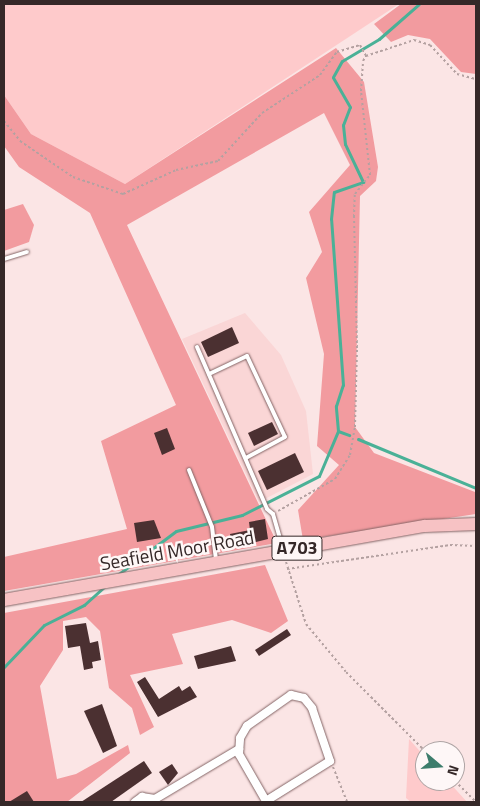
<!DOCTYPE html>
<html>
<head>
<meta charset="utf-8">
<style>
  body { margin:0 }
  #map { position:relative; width:480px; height:806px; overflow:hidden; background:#fbe5e5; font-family:"Titillium Web",sans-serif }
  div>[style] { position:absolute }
  .built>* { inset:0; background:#fad6d6 }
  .green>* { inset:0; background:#fecacb }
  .forest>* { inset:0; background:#f29b9f }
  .stream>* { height:3px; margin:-1.5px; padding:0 1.5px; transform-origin:1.5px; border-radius:1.5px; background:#4ab197 }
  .building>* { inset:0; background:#4b3031 }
  .path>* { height:2px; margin-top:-1px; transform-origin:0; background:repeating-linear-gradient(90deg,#b4a1a1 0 2.5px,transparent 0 5px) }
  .roads { filter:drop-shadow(0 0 1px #846566) drop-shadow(0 0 1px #846566) }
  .lane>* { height:4px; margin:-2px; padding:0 2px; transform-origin:2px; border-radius:2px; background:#fff }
  .street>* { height:8px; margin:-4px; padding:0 4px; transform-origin:4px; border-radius:4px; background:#fff }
  .primary>* { height:12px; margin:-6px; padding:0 6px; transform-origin:6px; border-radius:6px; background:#f7c2c4 }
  span { translate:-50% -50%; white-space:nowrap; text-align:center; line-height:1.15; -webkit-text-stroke:5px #fef7f7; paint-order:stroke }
  .shield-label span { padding:1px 4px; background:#fef7f7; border:1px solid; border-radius:4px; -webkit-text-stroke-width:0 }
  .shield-label { font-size:18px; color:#352828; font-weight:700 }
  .street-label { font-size:19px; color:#352828 }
  .frame { position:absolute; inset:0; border:5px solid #352828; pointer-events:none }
  .north { position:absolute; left:415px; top:741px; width:50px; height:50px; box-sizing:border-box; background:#fef7f7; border:1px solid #aea4a4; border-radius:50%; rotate:108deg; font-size:14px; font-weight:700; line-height:20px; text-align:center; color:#352828 }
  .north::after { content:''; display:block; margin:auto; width:18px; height:22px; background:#3d7d6c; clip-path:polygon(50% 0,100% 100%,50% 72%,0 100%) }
</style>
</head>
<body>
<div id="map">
  <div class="built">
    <i style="clip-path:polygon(245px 313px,281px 355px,306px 411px,313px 474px,259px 502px,182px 339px)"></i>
  </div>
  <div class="green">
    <i style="clip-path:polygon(4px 4px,399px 4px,125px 184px,31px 134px,4px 95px)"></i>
    <i style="clip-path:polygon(409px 739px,425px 757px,425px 781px,448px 781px,467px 802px,411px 802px,406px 798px)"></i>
  </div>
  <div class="forest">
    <i style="clip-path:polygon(401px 4px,476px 4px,476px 74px,461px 72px,430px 39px,408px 35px,391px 42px,374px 24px)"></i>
    <i style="clip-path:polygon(336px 48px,364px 82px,378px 167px,376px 181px,360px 196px,355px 427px,374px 453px,475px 492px,476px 485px,476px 514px,303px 540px,298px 510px,339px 465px,317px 446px,324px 354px,306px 278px,322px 252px,309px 212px,350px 165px,324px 113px,127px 225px,277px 543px,4px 591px,4px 557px,127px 529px,101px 441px,176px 405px,90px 213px,19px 167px,4px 146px,4px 95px,31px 134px,125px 184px)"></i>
    <i style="clip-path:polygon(23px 204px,34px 225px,29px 242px,4px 251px,4px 210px)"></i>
    <i style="clip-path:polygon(265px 565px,288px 621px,271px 633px,232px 620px,172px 634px,183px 664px,130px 675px,154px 727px,140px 735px,132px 708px,109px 688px,100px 631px,86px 617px,63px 621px,63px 650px,40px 686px,57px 779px,76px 774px,128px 745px,130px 753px,67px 802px,4px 802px,4px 613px)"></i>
  </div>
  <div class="stream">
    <i style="left:338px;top:431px;width:12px;rotate:20deg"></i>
    <i style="left:358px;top:439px;width:128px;rotate:22.6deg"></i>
    <i style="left:116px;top:576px;width:75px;rotate:-36.9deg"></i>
    <i style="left:176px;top:531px;width:68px;rotate:-13.6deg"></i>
    <i style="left:242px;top:515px;width:86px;rotate:-26.9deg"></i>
    <i style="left:319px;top:476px;width:49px;rotate:-67.1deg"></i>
    <i style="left:338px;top:431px;width:25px;rotate:-95deg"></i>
    <i style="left:336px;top:406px;width:22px;rotate:-72deg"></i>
    <i style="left:343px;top:385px;width:166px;rotate:-94.1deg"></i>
    <i style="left:331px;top:219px;width:27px;rotate:-84deg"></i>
    <i style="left:334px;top:192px;width:31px;rotate:-19deg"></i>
    <i style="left:363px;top:182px;width:42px;rotate:-115.3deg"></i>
    <i style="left:345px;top:144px;width:19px;rotate:-96deg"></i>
    <i style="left:343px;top:125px;width:19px;rotate:-69deg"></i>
    <i style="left:350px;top:107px;width:34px;rotate:-120deg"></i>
    <i style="left:333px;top:77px;width:18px;rotate:-61deg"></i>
    <i style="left:342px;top:61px;width:43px;rotate:-30.7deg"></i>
    <i style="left:379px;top:39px;width:53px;rotate:-41.2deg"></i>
    <i style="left:4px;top:667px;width:58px;rotate:-46.4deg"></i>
    <i style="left:44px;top:625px;width:45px;rotate:-26.6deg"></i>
    <i style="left:84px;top:605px;width:27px;rotate:-42deg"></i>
  </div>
  <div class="building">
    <i style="clip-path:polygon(232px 327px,239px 343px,208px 357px,201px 342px)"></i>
    <i style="clip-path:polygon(272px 422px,278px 434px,254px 446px,248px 433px)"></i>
    <i style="clip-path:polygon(167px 428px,175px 449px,162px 455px,154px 433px)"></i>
    <i style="clip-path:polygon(295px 453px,304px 472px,267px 490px,258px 471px)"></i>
    <i style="clip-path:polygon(265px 519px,268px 539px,232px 548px,230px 534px,250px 530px,249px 522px)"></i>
    <i style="clip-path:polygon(154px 520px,161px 538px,137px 542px,134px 523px)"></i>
    <i style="clip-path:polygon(86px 623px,90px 643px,98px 641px,101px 660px,92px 662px,93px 668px,84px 670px,80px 646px,68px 648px,65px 626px)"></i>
    <i style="clip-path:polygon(287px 629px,291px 635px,259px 656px,255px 650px)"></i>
    <i style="clip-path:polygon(231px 646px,236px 661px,198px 669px,194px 656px)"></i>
    <i style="clip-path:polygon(145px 677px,159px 699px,179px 686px,182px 691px,190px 686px,197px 697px,158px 717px,137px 682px)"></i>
    <i style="clip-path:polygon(102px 704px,117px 746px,103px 753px,84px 711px)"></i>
    <i style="clip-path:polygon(144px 761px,152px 773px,111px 802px,81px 802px)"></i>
    <i style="clip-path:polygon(172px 764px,178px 773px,168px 785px,159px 772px)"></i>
    <i style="clip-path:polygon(27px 791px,34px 802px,9px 802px)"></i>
  </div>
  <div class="path">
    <i style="left:4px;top:121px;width:26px;rotate:51deg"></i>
    <i style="left:20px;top:141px;width:64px;rotate:34.2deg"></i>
    <i style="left:73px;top:177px;width:53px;rotate:18.8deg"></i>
    <i style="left:123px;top:194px;width:58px;rotate:-24.4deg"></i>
    <i style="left:176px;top:170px;width:43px;rotate:-12.1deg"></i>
    <i style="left:218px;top:161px;width:65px;rotate:-47.5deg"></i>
    <i style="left:262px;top:113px;width:69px;rotate:-33.2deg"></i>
    <i style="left:320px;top:75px;width:29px;rotate:-54deg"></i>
    <i style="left:337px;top:52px;width:24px;rotate:-17deg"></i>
    <i style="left:360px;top:45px;width:13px;rotate:61deg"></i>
    <i style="left:278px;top:511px;width:65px;rotate:-29.3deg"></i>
    <i style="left:335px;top:479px;width:28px;rotate:-58deg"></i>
    <i style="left:350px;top:455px;width:28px;rotate:-80deg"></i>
    <i style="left:355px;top:427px;width:79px;rotate:-88.5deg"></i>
    <i style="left:357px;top:348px;width:131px;rotate:-91.3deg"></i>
    <i style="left:354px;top:217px;width:23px;rotate:-88deg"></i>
    <i style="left:355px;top:194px;width:24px;rotate:-52deg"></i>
    <i style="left:370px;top:175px;width:84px;rotate:-96.1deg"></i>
    <i style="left:361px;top:91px;width:30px;rotate:-86deg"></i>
    <i style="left:363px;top:61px;width:6px;rotate:-59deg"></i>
    <i style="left:366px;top:56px;width:51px;rotate:-18.4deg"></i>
    <i style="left:414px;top:40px;width:17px;rotate:17deg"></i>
    <i style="left:430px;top:45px;width:40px;rotate:47deg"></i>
    <i style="left:457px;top:74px;width:20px;rotate:15deg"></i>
    <i style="left:286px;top:562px;width:65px;rotate:72.1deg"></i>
    <i style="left:306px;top:624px;width:62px;rotate:50.2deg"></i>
    <i style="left:346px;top:672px;width:112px;rotate:45deg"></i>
    <i style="left:287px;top:569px;width:165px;rotate:-8.4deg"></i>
    <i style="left:450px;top:545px;width:26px;rotate:2deg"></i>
    <i style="left:333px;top:767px;width:38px;rotate:68deg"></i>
    <i style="left:455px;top:781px;width:30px;rotate:45deg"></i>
    <i style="left:393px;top:802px;width:5px"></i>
  </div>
  <div class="roads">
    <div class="lane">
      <i style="left:4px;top:259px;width:24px;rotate:-17deg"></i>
      <i style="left:197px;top:347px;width:176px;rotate:66.6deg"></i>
      <i style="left:267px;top:509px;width:8px;rotate:40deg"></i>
      <i style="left:273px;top:514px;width:35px;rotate:74deg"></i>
      <i style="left:209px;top:374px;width:42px;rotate:-25.3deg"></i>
      <i style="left:247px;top:356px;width:89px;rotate:64.9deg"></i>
      <i style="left:285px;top:437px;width:44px;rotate:151.7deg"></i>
      <i style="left:189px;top:470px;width:61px;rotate:68deg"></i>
      <i style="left:212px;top:527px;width:33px;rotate:83deg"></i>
    </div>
    <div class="street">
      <i style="left:291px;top:695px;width:13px;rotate:13deg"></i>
      <i style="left:304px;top:698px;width:13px;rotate:51deg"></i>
      <i style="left:312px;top:708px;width:56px;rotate:71.2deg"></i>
      <i style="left:330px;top:761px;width:75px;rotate:148deg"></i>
      <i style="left:266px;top:801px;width:54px;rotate:-119.9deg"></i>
      <i style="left:239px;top:754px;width:16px;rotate:-86deg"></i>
      <i style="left:240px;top:738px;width:14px;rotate:-60deg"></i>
      <i style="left:247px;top:726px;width:54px;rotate:-35.2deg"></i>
      <i style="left:155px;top:799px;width:98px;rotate:-30.8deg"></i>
      <i style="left:135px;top:802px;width:9px;rotate:-36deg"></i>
      <i style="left:142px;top:797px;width:13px;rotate:9deg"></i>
    </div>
    <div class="primary">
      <i style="left:4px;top:600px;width:427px;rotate:-10deg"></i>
      <i style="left:425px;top:526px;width:51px;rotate:-2.2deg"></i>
    </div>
  </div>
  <div class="shield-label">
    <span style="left:297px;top:548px">A703</span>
  </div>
  <div class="street-label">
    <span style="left:177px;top:550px;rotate:-10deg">Seafield Moor Road</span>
  </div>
  <div class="frame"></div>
  <div class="north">N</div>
</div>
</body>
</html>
